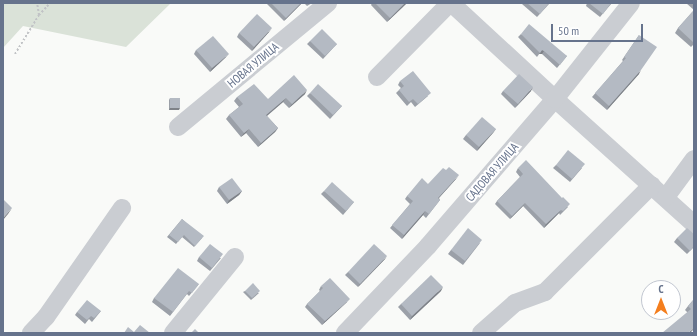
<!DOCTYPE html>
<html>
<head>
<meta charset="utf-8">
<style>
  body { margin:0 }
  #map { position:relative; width:697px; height:336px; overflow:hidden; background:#f9faf8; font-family:"PT Sans Narrow",sans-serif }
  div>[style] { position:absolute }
  .green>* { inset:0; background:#dae2d8 }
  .path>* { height:2px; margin-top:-1px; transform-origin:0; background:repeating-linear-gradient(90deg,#c1c3c6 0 2px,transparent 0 4px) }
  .minor>* { height:18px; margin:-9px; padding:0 9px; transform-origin:9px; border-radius:9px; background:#cacdd2 }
  .wall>* { inset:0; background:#9ba0a8 }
  .shaded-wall>* { inset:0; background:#7e8288 }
  .building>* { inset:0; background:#b4bac3 }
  span { translate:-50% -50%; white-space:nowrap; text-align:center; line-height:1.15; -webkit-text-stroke:4px #fff; paint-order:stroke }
  .street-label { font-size:12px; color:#66738c }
  .frame { position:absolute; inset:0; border:4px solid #66738c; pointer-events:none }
  .north { position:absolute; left:641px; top:280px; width:40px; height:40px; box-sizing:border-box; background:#fff; border:1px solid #c2c7d1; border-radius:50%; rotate:0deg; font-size:11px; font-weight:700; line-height:16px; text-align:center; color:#66738c }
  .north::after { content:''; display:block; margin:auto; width:14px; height:18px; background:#f47e1e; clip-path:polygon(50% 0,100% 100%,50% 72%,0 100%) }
  .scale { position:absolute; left:551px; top:24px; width:92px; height:18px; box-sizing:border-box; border:2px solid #66738c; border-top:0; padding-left:5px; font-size:12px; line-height:14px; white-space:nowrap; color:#66738c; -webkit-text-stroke:3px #fff; paint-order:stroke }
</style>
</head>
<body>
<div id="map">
  <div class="green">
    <i style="clip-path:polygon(3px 3px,169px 3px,170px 4px,126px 47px,23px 26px,3px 48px)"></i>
  </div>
  <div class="path">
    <i style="left:39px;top:15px;width:16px;rotate:-47deg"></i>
    <i style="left:15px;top:54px;width:46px;rotate:-58.4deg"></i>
    <i style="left:39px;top:15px;width:12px;rotate:-99deg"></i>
  </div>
  <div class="minor">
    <i style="left:451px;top:3px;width:142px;rotate:42.7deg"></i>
    <i style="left:555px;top:99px;width:187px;rotate:42deg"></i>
    <i style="left:377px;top:77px;width:104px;rotate:-45.4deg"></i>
    <i style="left:178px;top:127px;width:195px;rotate:-39.6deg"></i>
    <i style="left:666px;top:197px;width:47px;rotate:-53.6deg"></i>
    <i style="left:31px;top:333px;width:22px;rotate:-47deg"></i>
    <i style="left:46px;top:317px;width:133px;rotate:-55.1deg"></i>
    <i style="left:173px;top:333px;width:98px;rotate:-50.8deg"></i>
    <i style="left:345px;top:333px;width:120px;rotate:-46.3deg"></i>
    <i style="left:428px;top:246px;width:194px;rotate:-49.2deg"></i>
    <i style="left:555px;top:99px;width:122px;rotate:-51.6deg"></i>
    <i style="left:481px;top:333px;width:45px;rotate:-41.4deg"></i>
    <i style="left:515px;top:303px;width:32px;rotate:-20deg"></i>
    <i style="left:545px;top:292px;width:151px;rotate:-45deg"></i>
  </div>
  <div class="wall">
    <i style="clip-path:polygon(266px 3px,302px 3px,284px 21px)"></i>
    <i style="clip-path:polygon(304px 3px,312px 3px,307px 6px)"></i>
    <i style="clip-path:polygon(372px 3px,407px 3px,387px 22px,371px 5px)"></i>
    <i style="clip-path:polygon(522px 3px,550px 3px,537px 17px,522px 4px)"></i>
    <i style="clip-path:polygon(587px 3px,612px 3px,600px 17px,586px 6px)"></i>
    <i style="clip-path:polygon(686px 3px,694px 3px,694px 10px)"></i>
    <i style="clip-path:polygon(694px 10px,694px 44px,691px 47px,675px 33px,678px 28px)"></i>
    <i style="clip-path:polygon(269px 32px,252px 51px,237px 37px,239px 33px)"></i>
    <i style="clip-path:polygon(521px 34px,567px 56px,557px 68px,542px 54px,539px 54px,537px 57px,518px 37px)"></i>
    <i style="clip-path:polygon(639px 35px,639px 74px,607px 110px,592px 97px,623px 61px,622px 60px)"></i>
    <i style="clip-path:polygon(310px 41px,337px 44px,334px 47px,323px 59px,307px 44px)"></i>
    <i style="clip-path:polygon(196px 50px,226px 57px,210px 72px,194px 54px)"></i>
    <i style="clip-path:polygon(400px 81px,428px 96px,415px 107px,411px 102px,407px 106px,396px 93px,401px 88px,398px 85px)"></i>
    <i style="clip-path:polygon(503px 91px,531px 91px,515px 108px,501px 94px)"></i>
    <i style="clip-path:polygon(310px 93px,342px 106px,330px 119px,307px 96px)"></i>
    <i style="clip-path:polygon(305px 94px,289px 108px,283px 102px,267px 116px,278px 128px,275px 132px,258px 147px,246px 133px,241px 137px,226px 119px,229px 115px,239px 107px,234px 101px,237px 97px,268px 99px)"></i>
    <i style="clip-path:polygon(170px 98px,179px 110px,169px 110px,169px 100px)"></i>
    <i style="clip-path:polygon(496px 129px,477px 151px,463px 139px,466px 135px)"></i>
    <i style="clip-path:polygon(556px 165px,582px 168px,570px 182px,553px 168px)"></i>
    <i style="clip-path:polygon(518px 168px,568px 207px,560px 215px,559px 213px,544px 228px,523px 206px,510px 219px,495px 204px,497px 201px,520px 177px,516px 172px)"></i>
    <i style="clip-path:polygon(456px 179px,439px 198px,440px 200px,426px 218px,423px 215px,402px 239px,390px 228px,410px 204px,405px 199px,407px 196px,428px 184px)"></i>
    <i style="clip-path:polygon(219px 187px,242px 191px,239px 195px,227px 204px,217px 191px)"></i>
    <i style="clip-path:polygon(324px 191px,354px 202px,343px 215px,321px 194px)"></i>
    <i style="clip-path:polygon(182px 219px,202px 238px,194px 247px,182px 237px,176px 244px,167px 237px)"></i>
    <i style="clip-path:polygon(694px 234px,694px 247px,687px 254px,674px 242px,677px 238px)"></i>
    <i style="clip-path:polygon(480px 243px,463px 265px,448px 254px,451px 250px)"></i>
    <i style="clip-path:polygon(199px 257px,221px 258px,210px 271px,197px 261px)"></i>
    <i style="clip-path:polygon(385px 259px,358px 287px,345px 275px,348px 272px)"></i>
    <i style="clip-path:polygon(199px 284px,189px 296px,187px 294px,170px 316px,152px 302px,154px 298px)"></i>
    <i style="clip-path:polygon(321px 286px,347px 302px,322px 325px,305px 307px,307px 304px,320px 291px,319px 290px)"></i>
    <i style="clip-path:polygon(245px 291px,259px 293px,251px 300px,243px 292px)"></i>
    <i style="clip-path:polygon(441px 291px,410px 320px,398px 307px,401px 304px)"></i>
    <i style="clip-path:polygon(694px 299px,694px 329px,687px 312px,685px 310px,688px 306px)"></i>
    <i style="clip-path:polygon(101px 311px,92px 322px,89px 319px,85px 324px,75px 315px,77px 312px)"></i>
  </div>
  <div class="shaded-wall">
    <i style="clip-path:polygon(301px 3px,302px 3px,284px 21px,286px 18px)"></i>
    <i style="clip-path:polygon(405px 3px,407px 3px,387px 22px,390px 18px)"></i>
    <i style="clip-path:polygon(272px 28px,269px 32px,252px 51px,254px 47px)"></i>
    <i style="clip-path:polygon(542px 50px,544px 51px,542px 54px,539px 54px,537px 57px)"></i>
    <i style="clip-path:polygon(229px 54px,226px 57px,210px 72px,212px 68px)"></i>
    <i style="clip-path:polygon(641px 70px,639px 74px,607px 110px,609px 106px)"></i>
    <i style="clip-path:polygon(533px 87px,531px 91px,515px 108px,518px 104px)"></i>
    <i style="clip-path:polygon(307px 90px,305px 94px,289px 108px,292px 104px)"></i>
    <i style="clip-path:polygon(286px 98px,283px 102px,263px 119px,266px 115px)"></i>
    <i style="clip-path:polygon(170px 108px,180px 108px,179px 110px,169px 110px)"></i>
    <i style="clip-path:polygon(278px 128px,275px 132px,258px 147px,261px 143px)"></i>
    <i style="clip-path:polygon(249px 129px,246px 133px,241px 137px,244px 133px)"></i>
    <i style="clip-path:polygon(496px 129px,493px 133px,477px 151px,479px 147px)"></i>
    <i style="clip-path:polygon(459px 175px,456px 179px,436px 201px,438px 198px)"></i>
    <i style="clip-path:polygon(242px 191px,239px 195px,227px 204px,229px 200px)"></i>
    <i style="clip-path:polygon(525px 203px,523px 206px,510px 219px,512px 216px)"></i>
    <i style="clip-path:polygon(12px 208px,8px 214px,3px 220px,3px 218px)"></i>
    <i style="clip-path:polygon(561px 210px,559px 213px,544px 228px,546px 224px)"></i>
    <i style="clip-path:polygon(425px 211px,423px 215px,402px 239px,404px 235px)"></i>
    <i style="clip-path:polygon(387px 256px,385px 259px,358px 287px,360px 284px)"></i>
    <i style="clip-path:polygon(443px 287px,441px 291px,410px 320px,412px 316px)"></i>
    <i style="clip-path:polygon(350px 299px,347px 302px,322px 325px,325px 321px)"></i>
    <i style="clip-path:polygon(694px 328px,694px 329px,690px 333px,688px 333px)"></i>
  </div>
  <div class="building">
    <i style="clip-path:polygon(271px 3px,301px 3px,286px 18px)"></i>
    <i style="clip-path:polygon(375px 3px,405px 3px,390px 18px)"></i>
    <i style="clip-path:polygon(527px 3px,549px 3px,540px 14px)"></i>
    <i style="clip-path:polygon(589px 3px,611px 3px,603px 14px)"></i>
    <i style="clip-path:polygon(694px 10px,694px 43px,678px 28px)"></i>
    <i style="clip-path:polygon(257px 14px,272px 28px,254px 47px,239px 33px)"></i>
    <i style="clip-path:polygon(529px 24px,567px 56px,560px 65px,544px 51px,542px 50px,540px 53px,521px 34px)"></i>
    <i style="clip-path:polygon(322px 29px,337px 44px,325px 56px,310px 41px)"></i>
    <i style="clip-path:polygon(639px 35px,657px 47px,641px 70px,609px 106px,595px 93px,626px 58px,624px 57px)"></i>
    <i style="clip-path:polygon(213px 36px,229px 54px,212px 68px,196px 50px)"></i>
    <i style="clip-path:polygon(413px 71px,431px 93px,418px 104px,413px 99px,409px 102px,399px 90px,404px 86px,400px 81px)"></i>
    <i style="clip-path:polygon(519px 74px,533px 87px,518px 104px,503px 91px)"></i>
    <i style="clip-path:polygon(294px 75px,307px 90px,292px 104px,286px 98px,266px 115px,278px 128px,261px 143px,249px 129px,244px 133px,229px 115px,243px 104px,237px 97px,254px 84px,268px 99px)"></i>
    <i style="clip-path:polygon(318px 84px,342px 106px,333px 115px,310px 93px)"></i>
    <i style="clip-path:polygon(170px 98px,180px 98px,180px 108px,170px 108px)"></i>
    <i style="clip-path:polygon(482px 117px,496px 129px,479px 147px,466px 135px)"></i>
    <i style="clip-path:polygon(568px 150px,585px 164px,572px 179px,556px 165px)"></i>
    <i style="clip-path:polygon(526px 160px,562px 198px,563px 197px,570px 204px,563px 211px,561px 210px,546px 224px,525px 203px,512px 216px,497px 201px,523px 174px,518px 168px)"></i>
    <i style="clip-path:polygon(449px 167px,459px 175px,438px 198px,440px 200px,429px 214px,425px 211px,404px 235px,392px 225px,413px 201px,407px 196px,422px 178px,428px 184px,443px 168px,446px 170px)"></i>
    <i style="clip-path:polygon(232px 178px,242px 191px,229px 200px,219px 187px)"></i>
    <i style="clip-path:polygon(332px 182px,354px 202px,346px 211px,324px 191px)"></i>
    <i style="clip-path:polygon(3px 199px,12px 208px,3px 218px)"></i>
    <i style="clip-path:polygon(182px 219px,204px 236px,195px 246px,184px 235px,178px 242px,169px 235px)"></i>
    <i style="clip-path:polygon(468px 228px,482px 240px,465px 261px,451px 250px)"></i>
    <i style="clip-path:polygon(687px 228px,694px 234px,694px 246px,690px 251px,677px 238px)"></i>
    <i style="clip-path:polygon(210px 244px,223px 254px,212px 268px,199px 257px)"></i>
    <i style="clip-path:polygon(374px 244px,387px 256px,360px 284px,348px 272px)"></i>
    <i style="clip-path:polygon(178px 268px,199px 284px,192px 293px,189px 291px,173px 312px,154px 298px)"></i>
    <i style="clip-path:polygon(431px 275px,443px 287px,412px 316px,401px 304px)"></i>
    <i style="clip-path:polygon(330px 278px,350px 299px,325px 321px,307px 304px,323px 288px,321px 286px)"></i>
    <i style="clip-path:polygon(253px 283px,260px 291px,252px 298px,245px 291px)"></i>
    <i style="clip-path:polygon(694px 299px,694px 328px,688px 333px,662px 333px,691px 309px,688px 306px)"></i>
    <i style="clip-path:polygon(87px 300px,101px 311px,94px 318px,91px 316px,87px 320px,77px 312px)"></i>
    <i style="clip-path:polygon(140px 325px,150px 333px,124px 333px,128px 327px,134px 332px)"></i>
    <i style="clip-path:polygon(195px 329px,199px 333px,191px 333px)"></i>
  </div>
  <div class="street-label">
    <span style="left:253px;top:65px;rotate:-40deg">НОВАЯ УЛИЦА</span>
    <span style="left:492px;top:172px;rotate:-49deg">САДОВАЯ УЛИЦА</span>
  </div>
  <div class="frame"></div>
  <div class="north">С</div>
  <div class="scale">50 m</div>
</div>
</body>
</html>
